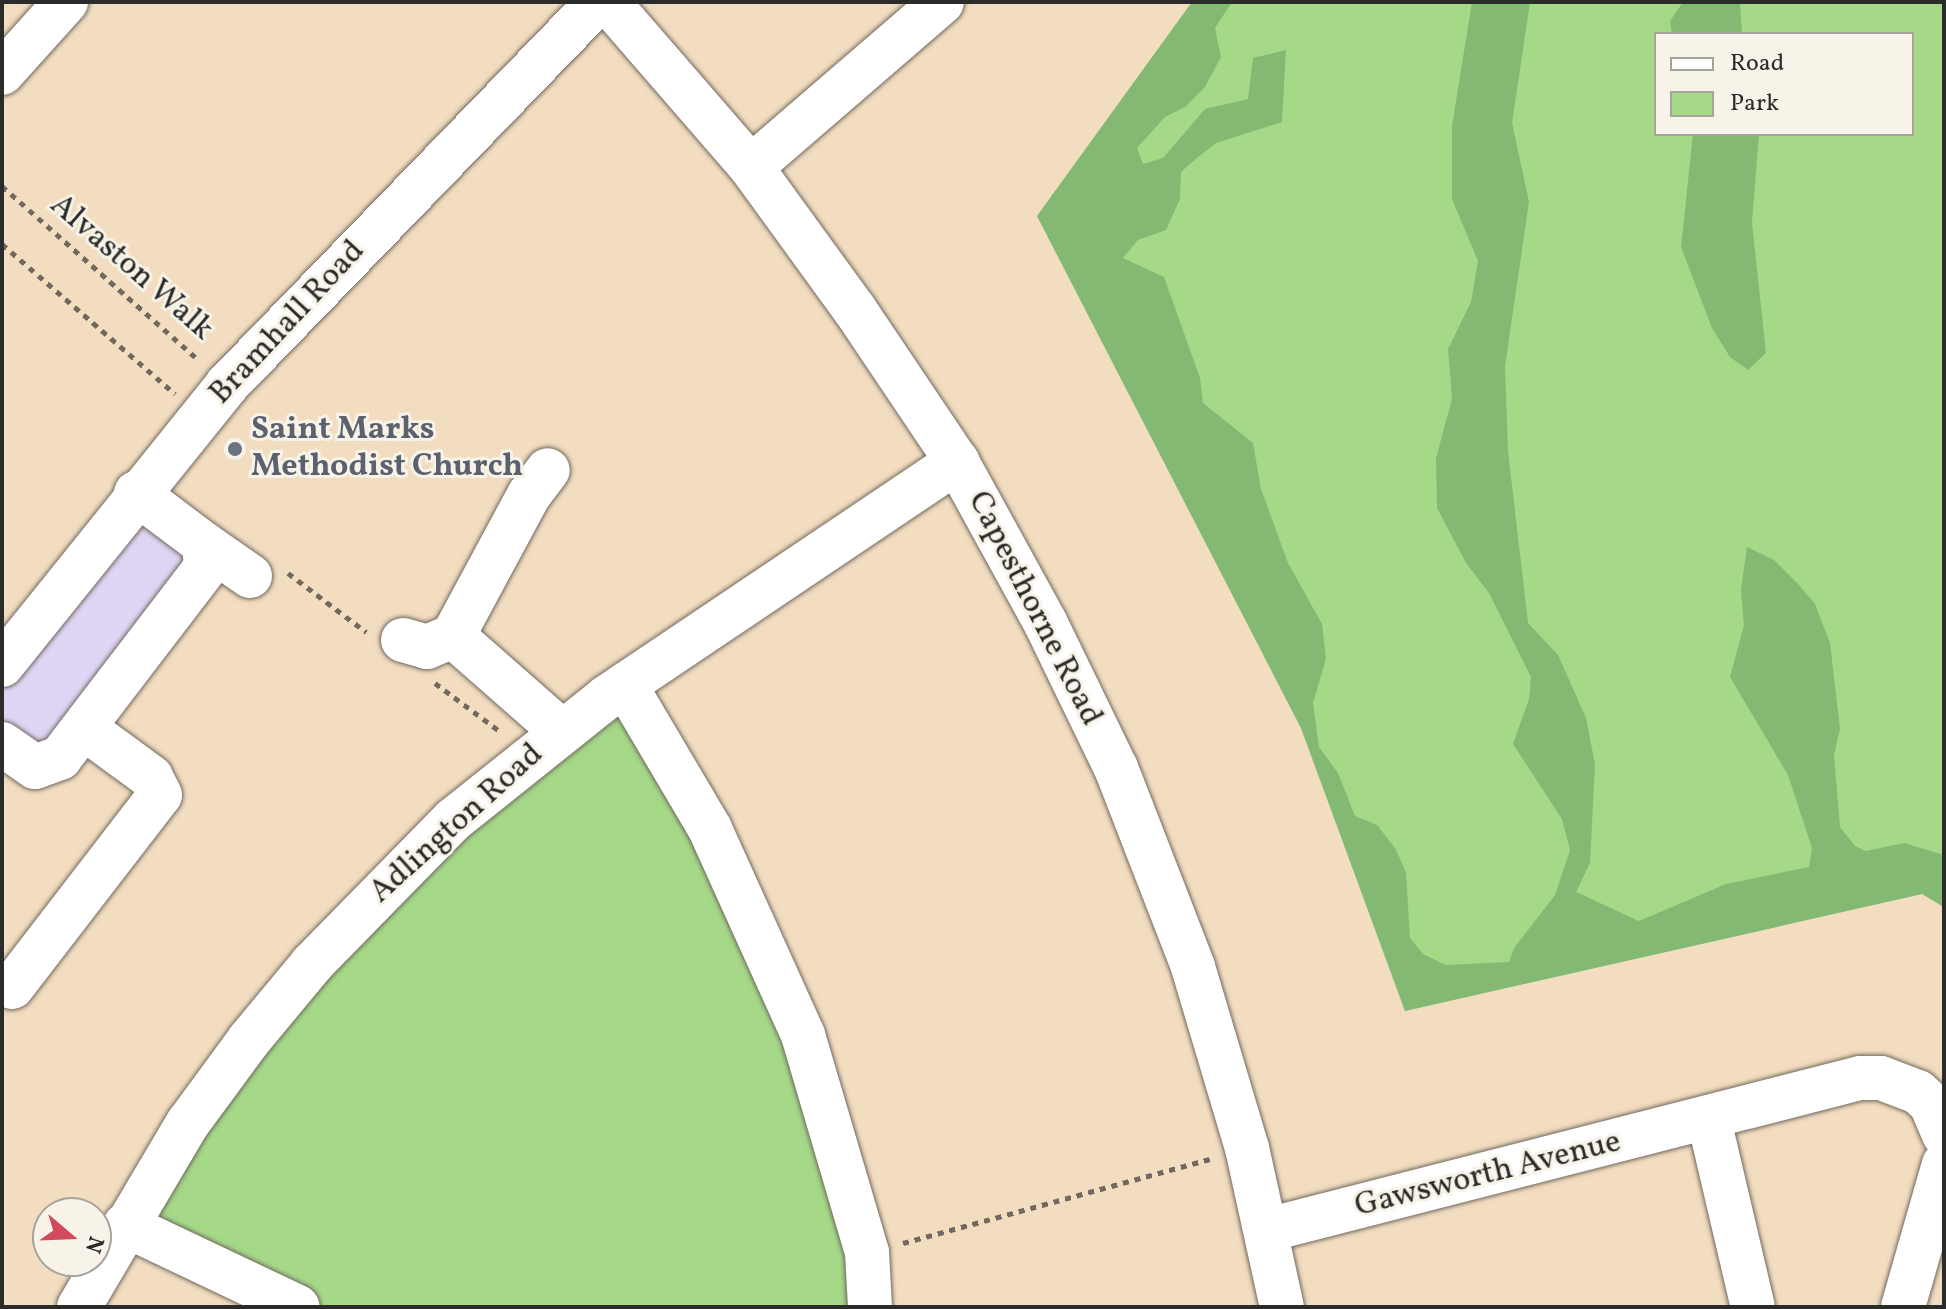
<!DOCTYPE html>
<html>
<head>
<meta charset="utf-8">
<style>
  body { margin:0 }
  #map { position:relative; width:1946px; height:1309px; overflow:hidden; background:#f3ddc0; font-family:Vollkorn,serif }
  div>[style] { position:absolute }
  .built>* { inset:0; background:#dfd5f5 }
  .green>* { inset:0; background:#a5d988 }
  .forest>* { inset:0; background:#84b974 }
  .path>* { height:5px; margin-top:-2.5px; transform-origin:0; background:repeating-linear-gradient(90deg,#71695f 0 6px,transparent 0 12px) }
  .roads { filter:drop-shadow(0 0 2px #71695f) drop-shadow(0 0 2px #71695f) }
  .minor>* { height:44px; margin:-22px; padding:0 22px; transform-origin:22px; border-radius:22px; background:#fff }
  .dots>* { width:22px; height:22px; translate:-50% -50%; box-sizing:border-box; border:4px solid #f7f3e8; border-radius:50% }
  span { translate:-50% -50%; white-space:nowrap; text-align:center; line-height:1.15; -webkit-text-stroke:6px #f7f3e8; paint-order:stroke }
  .street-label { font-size:32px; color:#2b2b2b }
  .worship-label { font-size:32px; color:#5b616d; font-weight:700 }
  .left { translate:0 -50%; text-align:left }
  .frame { position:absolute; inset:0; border:4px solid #2b2b2b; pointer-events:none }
  .legend { position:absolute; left:1654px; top:32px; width:260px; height:104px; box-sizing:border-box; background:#f7f3e8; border:2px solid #a5a39c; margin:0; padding:10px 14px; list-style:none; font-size:24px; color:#2b2b2b }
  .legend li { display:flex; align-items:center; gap:16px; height:40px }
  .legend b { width:40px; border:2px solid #a5a39c }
  .north { position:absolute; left:32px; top:1197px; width:80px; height:80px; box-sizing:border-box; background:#f7f3e8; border:2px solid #a5a39c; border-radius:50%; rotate:109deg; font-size:22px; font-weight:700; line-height:32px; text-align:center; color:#2b2b2b }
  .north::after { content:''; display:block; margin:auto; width:28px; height:36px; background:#d1495b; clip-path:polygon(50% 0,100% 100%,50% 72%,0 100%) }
</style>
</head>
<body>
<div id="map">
  <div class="built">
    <i style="clip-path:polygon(136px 493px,204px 544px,60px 758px,2px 744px,2px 665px)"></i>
  </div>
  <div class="green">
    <i style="clip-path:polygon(evenodd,1192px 2px,1944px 2px,1944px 907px,1922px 894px,1405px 1011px,1301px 728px,1037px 216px,1192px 2px,1656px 34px,1912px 34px,1912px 134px,1656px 134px,1656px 34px)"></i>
    <i style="clip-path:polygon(625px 685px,744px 899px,870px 1307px,298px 1307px,125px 1225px,249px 1040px)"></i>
  </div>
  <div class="forest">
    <i style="clip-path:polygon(1192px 2px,1232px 2px,1215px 28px,1221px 57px,1205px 87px,1185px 107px,1165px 117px,1137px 148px,1143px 164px,1163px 158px,1205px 109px,1248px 99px,1253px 58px,1286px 50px,1282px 122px,1216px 143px,1198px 157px,1181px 172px,1180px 199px,1166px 230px,1138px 240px,1123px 258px,1164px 277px,1200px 378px,1203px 403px,1253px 443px,1261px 489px,1288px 563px,1322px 624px,1326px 659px,1313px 703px,1319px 747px,1338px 773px,1355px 816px,1377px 825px,1395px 848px,1406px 872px,1410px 938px,1423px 954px,1446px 965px,1509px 962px,1514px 948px,1555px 895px,1570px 850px,1562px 819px,1513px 744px,1529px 699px,1531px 677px,1489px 593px,1466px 563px,1437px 508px,1436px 458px,1452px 399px,1448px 349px,1471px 302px,1478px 261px,1452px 199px,1452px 126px,1472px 2px,1530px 2px,1512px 123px,1529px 202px,1505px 366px,1508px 451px,1528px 623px,1558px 655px,1586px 718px,1595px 764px,1590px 863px,1576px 892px,1639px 921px,1726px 884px,1809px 867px,1812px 848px,1788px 775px,1730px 677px,1744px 625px,1741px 590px,1747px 547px,1774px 560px,1798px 584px,1815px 604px,1830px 643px,1840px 729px,1834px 755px,1840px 827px,1855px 846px,1866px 851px,1904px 843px,1944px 855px,1944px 907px,1922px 894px,1405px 1011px,1301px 728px,1037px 216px)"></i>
    <i style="clip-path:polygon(1683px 2px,1740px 2px,1742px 34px,1672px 34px,1670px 21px)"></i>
    <i style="clip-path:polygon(1693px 134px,1759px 134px,1752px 222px,1766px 353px,1748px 370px,1730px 357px,1712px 328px,1681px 247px)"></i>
  </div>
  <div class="path">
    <i style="left:2px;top:186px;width:263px;rotate:41.5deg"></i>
    <i style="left:2px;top:244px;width:229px;rotate:40.9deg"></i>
    <i style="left:288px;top:573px;width:98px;rotate:37.1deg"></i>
    <i style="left:435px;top:683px;width:82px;rotate:36.6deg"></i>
    <i style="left:903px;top:1243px;width:322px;rotate:-15.3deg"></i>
  </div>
  <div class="roads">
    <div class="minor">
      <i style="left:608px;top:2px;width:218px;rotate:49.1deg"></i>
      <i style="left:751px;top:167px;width:177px;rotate:54deg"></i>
      <i style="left:855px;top:310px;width:183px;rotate:56.1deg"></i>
      <i style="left:957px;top:462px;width:183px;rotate:61.2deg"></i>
      <i style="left:1045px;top:622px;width:162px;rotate:64.1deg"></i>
      <i style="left:1116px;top:768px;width:213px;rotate:68.8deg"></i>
      <i style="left:1193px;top:967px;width:189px;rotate:73.4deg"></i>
      <i style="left:1247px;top:1148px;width:163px;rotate:77.6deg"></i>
      <i style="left:2px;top:73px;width:96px;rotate:-48deg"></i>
      <i style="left:751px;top:167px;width:252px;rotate:-40.8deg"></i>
      <i style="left:204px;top:544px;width:56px;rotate:34.8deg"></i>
      <i style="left:453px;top:636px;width:144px;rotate:41.3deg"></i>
      <i style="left:403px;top:640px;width:25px;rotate:16deg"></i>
      <i style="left:427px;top:647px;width:28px;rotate:-23deg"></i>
      <i style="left:453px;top:636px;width:160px;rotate:-61.7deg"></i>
      <i style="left:529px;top:495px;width:31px;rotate:-53deg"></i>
      <i style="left:2px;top:665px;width:359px;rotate:-51.2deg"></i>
      <i style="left:227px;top:385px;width:533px;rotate:-45.91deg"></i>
      <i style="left:625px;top:685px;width:167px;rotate:59.4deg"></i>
      <i style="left:710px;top:829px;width:226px;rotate:65.7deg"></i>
      <i style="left:803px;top:1035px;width:226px;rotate:73.6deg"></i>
      <i style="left:867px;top:1252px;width:55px;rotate:86.9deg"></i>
      <i style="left:2px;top:744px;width:40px;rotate:34.9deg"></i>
      <i style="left:35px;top:767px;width:27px;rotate:-20deg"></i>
      <i style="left:60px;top:758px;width:240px;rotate:-52.6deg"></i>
      <i style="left:206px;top:567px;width:23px;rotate:-95deg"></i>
      <i style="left:204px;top:544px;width:85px;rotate:-143.1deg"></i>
      <i style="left:12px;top:987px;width:242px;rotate:-52.4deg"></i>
      <i style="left:160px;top:795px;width:20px;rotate:-117deg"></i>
      <i style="left:151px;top:777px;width:83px;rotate:-143.8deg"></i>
      <i style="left:1709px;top:1120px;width:192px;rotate:76.8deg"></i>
      <i style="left:125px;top:1225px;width:191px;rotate:25.4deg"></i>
      <i style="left:1267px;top:1230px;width:612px;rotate:-14.38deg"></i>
      <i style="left:1860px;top:1078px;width:21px"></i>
      <i style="left:1881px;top:1078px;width:40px;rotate:21deg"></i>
      <i style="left:1918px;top:1092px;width:18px;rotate:43deg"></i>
      <i style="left:1931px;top:1104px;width:33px;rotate:67deg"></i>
      <i style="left:79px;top:1307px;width:214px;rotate:-59.4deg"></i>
      <i style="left:188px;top:1123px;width:103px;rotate:-53.7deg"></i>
      <i style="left:249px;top:1040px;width:99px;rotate:-50.3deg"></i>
      <i style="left:312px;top:964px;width:202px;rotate:-45.6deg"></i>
      <i style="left:453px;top:820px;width:197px;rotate:-38.6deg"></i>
      <i style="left:607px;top:697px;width:422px;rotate:-33.9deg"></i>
      <i style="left:1903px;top:1307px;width:149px;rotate:-74deg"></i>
    </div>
  </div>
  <div class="dots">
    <i style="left:235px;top:449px;background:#6b7280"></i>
  </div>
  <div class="street-label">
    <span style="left:131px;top:268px;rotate:41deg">Alvaston Walk</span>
    <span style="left:288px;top:323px;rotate:-47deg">Bramhall Road</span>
    <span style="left:1034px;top:609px;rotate:63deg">Capesthorne Road</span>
    <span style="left:457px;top:824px;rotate:-42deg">Adlington Road</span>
    <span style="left:1488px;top:1175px;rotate:-14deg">Gawsworth Avenue</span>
  </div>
  <div class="worship-label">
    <span class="left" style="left:251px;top:449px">Saint Marks<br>Methodist Church</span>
  </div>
  <div class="frame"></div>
  <ul class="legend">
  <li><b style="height:10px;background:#fff"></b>Road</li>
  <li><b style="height:22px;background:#a5d988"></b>Park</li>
  </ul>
  <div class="north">N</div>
</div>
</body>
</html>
